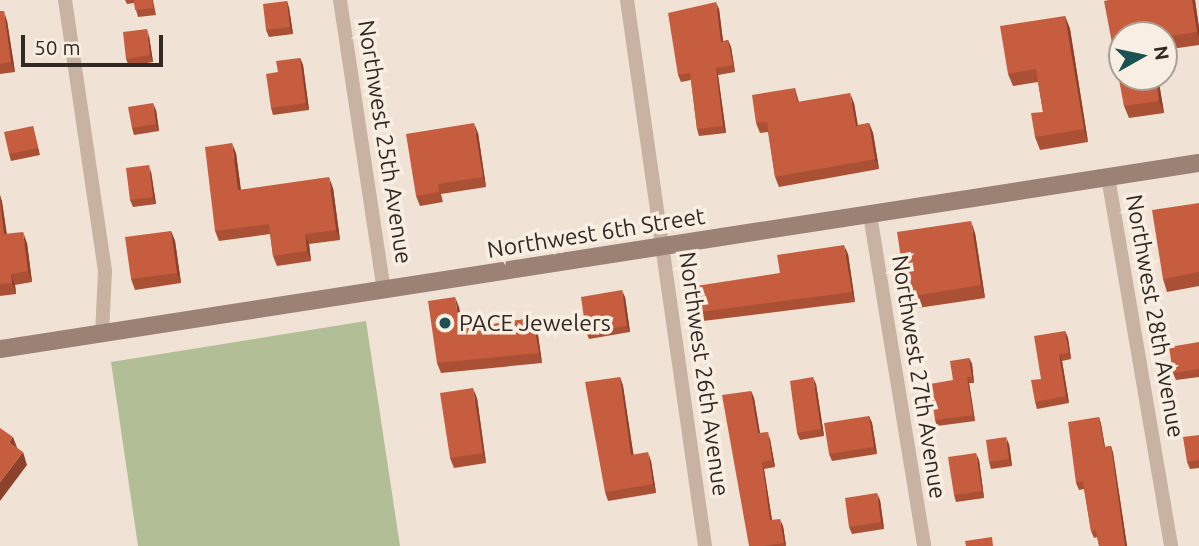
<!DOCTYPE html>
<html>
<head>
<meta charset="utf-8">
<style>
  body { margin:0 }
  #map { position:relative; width:1199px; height:546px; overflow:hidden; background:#f0e3d6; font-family:Ubuntu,sans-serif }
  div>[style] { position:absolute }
  .green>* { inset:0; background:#b2bf96 }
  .street>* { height:14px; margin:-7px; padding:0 7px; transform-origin:7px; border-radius:7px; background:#c8b3a2 }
  .secondary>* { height:18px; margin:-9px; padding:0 9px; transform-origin:9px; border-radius:9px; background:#9b8274 }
  .wall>* { inset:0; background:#aa5035 }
  .shaded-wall>* { inset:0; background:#8b412b }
  .building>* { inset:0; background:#c65d3e }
  .dots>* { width:19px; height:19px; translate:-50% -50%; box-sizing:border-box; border:4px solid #f8eee1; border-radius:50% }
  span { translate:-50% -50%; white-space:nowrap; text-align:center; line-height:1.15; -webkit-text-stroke:7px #f8eee1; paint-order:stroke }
  .street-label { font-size:23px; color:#322924 }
  .poi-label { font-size:23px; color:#322924 }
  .left { translate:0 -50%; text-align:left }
  .north { position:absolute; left:1108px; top:21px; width:70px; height:70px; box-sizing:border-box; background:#f8eee1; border:2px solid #a99f95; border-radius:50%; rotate:81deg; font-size:19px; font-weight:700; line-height:28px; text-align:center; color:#322924 }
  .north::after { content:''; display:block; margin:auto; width:24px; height:32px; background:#1a5153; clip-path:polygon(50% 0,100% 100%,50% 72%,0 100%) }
  .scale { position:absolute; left:21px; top:35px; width:142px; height:32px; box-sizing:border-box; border:4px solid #322924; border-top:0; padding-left:9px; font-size:21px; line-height:24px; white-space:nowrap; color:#322924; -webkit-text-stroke:5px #f8eee1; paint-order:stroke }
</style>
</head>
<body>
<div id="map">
  <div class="green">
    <i style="clip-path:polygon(366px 321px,400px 546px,138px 546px,111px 362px)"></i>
  </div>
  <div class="street">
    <i style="left:65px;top:0;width:274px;rotate:81.6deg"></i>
    <i style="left:105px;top:271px;width:63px;rotate:92.7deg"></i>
    <i style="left:340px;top:0;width:293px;rotate:81.4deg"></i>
    <i style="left:627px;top:0;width:552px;rotate:81.87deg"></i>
    <i style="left:1108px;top:177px;width:374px;rotate:80.3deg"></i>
    <i style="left:870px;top:215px;width:335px;rotate:80.7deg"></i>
  </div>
  <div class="secondary">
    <i style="left:0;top:349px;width:1213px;rotate:-8.82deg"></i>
  </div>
  <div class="wall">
    <i style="clip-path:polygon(125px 0,153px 0,156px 15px,138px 17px,134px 3px,127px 4px)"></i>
    <i style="clip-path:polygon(1109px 0,1195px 0,1199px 28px,1199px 45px,1164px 50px,1164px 35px,1122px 35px,1158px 77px,1164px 113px,1129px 118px,1124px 106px)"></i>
    <i style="clip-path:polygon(287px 1px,289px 8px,293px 34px,269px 37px,266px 30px)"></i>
    <i style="clip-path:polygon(719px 9px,723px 41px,728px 40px,731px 47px,735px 72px,718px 75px,726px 133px,699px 136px,697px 129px,691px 80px,681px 82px,678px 75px)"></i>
    <i style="clip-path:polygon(0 11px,7px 21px,15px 72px,0 74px)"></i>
    <i style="clip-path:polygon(1065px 16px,1070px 29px,1088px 142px,1040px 150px,1035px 137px,1043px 112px,1038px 82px,1013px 86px,1008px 74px)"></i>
    <i style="clip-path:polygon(149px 36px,153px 62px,129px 66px,126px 59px)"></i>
    <i style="clip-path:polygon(300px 58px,303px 65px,309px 110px,273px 115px,271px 108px,278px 72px)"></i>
    <i style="clip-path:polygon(795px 88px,799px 102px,854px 103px,858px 125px,869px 123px,873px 133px,879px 169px,779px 187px,775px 177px,768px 132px,760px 133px,756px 123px)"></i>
    <i style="clip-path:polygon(156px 110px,159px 131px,134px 135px,132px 128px)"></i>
    <i style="clip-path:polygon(33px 126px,40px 155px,11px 161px,9px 154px)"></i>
    <i style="clip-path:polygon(478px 133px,486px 187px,441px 194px,443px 202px,420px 206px,416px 196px)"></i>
    <i style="clip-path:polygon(236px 153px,241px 190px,333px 188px,340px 240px,309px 244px,311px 261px,277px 266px,273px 256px,270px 234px,219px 241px,215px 231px)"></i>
    <i style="clip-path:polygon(151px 172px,156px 204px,133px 207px,130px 200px)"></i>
    <i style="clip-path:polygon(0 195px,2px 202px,7px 234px,27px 243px,32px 282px,15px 285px,16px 294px,0 296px)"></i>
    <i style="clip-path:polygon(1199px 203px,1199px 286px,1167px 292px,1163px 279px)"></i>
    <i style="clip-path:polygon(171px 231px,175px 241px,181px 283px,135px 290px,131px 279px)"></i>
    <i style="clip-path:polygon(975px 233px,985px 298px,911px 309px,907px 297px)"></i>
    <i style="clip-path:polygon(848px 254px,855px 302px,703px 321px,700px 312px,780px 273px)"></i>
    <i style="clip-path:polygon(625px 297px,630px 332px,589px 339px,586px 332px)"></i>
    <i style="clip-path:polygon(459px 307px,462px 329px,533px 318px,537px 328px,542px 363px,441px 373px,437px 363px)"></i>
    <i style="clip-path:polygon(1065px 331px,1068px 338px,1071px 359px,1062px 361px,1069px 403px,1037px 409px,1035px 402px)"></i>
    <i style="clip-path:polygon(1199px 342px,1199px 377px,1176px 380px,1173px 373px)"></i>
    <i style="clip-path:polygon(969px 358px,972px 364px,974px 383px,969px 383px,975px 421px,937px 426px,935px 420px,953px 380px)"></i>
    <i style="clip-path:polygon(620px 377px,623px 386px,633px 455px,651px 461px,656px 493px,608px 501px,605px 492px)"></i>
    <i style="clip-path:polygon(816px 384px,824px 436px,800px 440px,797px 433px)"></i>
    <i style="clip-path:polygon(751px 391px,754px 398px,760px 433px,770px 439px,775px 467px,764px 469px,772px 520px,783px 526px,786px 546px,749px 546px)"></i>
    <i style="clip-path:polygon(477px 398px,486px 463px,454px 468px,450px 458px)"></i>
    <i style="clip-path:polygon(869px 416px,872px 423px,877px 454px,832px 461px,829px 454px)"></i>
    <i style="clip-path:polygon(1099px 417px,1101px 424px,1105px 447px,1111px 446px,1113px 453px,1127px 546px,1099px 546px,1097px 537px,1094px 538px,1091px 531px,1084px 489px,1079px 490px,1076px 483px)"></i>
    <i style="clip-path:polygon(1199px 435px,1199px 468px,1190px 469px,1187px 462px)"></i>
    <i style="clip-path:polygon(1009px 444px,1012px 466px,991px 469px,989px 462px)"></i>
    <i style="clip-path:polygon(979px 460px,984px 498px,956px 502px,954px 495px)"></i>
    <i style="clip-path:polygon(880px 500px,884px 529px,852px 534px,849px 527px)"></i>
  </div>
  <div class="shaded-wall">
    <i style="clip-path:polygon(1192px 0,1195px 0,1199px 28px,1199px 38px,1197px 32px)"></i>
    <i style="clip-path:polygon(287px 1px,289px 8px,293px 34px,290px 27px)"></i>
    <i style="clip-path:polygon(716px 2px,719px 9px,724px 49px,721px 42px)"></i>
    <i style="clip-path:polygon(4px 11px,7px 21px,15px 72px,11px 62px)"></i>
    <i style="clip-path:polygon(1065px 16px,1070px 29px,1088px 142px,1084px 129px)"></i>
    <i style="clip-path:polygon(147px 29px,149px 36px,153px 62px,150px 55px)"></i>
    <i style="clip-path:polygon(728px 40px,731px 47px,735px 72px,733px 65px)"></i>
    <i style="clip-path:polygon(300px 58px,303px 65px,309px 110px,306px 103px)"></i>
    <i style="clip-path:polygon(716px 68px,718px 75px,726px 133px,723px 126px)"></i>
    <i style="clip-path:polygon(1156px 77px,1158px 77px,1164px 113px,1159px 101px)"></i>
    <i style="clip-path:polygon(850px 93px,854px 103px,859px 136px,856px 126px)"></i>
    <i style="clip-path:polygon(153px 103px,156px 110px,159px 131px,156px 124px)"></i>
    <i style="clip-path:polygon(474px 123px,478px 133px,486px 187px,483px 177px)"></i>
    <i style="clip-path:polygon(869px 123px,873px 133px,879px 169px,875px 159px)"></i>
    <i style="clip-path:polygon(232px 143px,236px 153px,242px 200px,238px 190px)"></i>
    <i style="clip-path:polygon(149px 165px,151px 172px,156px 204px,153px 197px)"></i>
    <i style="clip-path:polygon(329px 177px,333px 188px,340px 240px,336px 230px)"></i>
    <i style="clip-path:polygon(0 195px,2px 202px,8px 245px,4px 234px)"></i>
    <i style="clip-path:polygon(971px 221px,975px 233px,985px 298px,981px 285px)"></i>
    <i style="clip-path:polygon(171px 231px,175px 241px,181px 283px,177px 273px)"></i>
    <i style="clip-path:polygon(23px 232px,27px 243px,32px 282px,28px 271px)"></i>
    <i style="clip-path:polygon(305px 234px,309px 244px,311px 261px,307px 251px)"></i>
    <i style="clip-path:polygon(844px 245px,848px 254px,855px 302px,852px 292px)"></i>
    <i style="clip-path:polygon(11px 274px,15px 285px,16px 294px,12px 283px)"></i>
    <i style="clip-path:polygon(622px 290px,625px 297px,630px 332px,627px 326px)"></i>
    <i style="clip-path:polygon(455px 297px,459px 307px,464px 339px,460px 329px)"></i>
    <i style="clip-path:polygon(533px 318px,537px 328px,542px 363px,539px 353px)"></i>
    <i style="clip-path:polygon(1065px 331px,1068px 338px,1071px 359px,1069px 353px)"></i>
    <i style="clip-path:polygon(1059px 354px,1062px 361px,1069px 403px,1066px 396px)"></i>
    <i style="clip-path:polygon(969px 358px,972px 364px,974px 383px,972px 377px)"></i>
    <i style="clip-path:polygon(620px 377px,623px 386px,635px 464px,631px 455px)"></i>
    <i style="clip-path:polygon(813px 377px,816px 384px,824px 436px,821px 429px)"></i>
    <i style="clip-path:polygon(967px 377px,969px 383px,975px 421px,973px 415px)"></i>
    <i style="clip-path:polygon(473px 388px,477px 398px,486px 463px,483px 453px)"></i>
    <i style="clip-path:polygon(751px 391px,754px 398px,761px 440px,758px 433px)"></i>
    <i style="clip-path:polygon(869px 416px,872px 423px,877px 454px,874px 447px)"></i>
    <i style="clip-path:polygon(1099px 417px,1101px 424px,1106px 454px,1104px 447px)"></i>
    <i style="clip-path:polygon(768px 432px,770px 439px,775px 467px,772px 460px)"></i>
    <i style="clip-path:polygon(13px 437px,18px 450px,9px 442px)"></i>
    <i style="clip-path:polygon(1006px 437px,1009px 444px,1012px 466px,1009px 459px)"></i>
    <i style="clip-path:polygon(1111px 446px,1113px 453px,1127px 546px,1125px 546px)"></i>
    <i style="clip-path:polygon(23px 452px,27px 465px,0 501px,0 482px)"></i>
    <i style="clip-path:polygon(648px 452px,651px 461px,656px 493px,653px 484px)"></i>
    <i style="clip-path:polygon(976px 453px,979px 460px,984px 498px,982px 491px)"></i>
    <i style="clip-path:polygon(762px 462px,764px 469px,773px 527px,770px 520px)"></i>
    <i style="clip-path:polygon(877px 493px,880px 500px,884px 529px,881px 522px)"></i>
    <i style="clip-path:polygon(780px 519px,783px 526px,786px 546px,784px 543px)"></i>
  </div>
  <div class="building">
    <i style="clip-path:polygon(134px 0,152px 0,153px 8px,135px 10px)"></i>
    <i style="clip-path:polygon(1109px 0,1192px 0,1197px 32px,1164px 37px,1164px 35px,1122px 35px,1122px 77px,1156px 77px,1159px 101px,1124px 106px,1104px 1px)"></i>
    <i style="clip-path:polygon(287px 1px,290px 27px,266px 30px,263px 4px)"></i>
    <i style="clip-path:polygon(716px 2px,721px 42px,728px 40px,733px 65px,716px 68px,723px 126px,697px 129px,690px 73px,678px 75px,668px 13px)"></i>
    <i style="clip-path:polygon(0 11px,4px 11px,11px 62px,0 64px)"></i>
    <i style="clip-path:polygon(1065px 16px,1084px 129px,1035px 137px,1031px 113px,1043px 112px,1036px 69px,1008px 74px,1000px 26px)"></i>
    <i style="clip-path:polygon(147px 29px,150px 55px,126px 59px,123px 32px)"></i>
    <i style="clip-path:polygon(300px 58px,306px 103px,271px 108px,266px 74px,278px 72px,276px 61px)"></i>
    <i style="clip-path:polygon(795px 88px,797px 102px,850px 93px,856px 126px,869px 123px,875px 159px,775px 177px,767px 122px,756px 123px,752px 95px)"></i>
    <i style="clip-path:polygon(153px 103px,156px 124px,132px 128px,128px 107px)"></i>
    <i style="clip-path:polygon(474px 123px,483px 177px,438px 184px,439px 192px,416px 196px,406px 134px)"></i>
    <i style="clip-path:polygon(33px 126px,38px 148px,9px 154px,4px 132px)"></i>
    <i style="clip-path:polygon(232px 143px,238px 190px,329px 177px,336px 230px,305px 234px,307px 251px,273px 256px,269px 224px,215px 231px,205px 147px)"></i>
    <i style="clip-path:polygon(149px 165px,153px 197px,130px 200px,126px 168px)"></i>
    <i style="clip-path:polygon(0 203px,4px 234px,23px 232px,28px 271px,11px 274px,12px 283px,0 284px)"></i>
    <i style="clip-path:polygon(1199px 203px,1199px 272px,1163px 279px,1152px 210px)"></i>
    <i style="clip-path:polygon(971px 221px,981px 285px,907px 297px,897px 232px)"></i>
    <i style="clip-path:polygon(171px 231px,177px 273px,131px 279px,125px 237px)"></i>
    <i style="clip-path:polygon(844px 245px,852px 292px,700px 312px,696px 286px,780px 273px,777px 255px)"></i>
    <i style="clip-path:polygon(622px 290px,627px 326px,586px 332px,581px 297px)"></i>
    <i style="clip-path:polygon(455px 297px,460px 329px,533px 318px,539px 353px,437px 363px,428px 301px)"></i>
    <i style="clip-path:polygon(1065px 331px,1069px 353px,1059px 354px,1066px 396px,1035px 402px,1031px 380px,1041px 379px,1034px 336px)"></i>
    <i style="clip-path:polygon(1199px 342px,1199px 369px,1173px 373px,1169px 347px)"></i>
    <i style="clip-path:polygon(969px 358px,972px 377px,967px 377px,973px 415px,935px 420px,930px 384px,953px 380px,950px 361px)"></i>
    <i style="clip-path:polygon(620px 377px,631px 455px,648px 452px,653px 484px,605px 492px,585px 382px)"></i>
    <i style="clip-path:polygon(813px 377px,821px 429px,797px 433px,790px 381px)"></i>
    <i style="clip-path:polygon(473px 388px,483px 453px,450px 458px,440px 393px)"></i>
    <i style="clip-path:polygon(751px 391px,758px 433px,768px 432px,772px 460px,762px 462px,770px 520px,780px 519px,784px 543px,762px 546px,749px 546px,722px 395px)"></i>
    <i style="clip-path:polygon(869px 416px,874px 447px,829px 454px,824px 423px)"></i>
    <i style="clip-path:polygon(1099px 417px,1104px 447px,1111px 446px,1125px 546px,1099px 546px,1096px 530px,1091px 531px,1083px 481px,1076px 483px,1068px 422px)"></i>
    <i style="clip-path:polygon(0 428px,13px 437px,9px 442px,23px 452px,0 482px)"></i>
    <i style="clip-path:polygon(1199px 435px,1199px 460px,1187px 462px,1183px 437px)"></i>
    <i style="clip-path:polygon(1006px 437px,1009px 459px,989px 462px,986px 440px)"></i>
    <i style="clip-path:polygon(976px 453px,982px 491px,954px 495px,948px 457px)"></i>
    <i style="clip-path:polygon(877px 493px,881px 522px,849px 527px,845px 498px)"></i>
    <i style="clip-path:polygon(992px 537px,993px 546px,966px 546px,965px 541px)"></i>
  </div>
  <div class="dots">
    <i style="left:445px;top:323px;background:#1a5153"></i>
  </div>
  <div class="street-label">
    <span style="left:385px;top:142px;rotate:81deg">Northwest 25th Avenue</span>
    <span style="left:596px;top:233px;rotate:-9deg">Northwest 6th Street</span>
    <span style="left:1155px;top:316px;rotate:80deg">Northwest 28th Avenue</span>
    <span style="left:704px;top:374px;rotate:82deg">Northwest 26th Avenue</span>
    <span style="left:919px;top:377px;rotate:81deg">Northwest 27th Avenue</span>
  </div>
  <div class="poi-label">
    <span class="left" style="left:459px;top:323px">PACE Jewelers</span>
  </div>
  <div class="north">N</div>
  <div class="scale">50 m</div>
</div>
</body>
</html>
